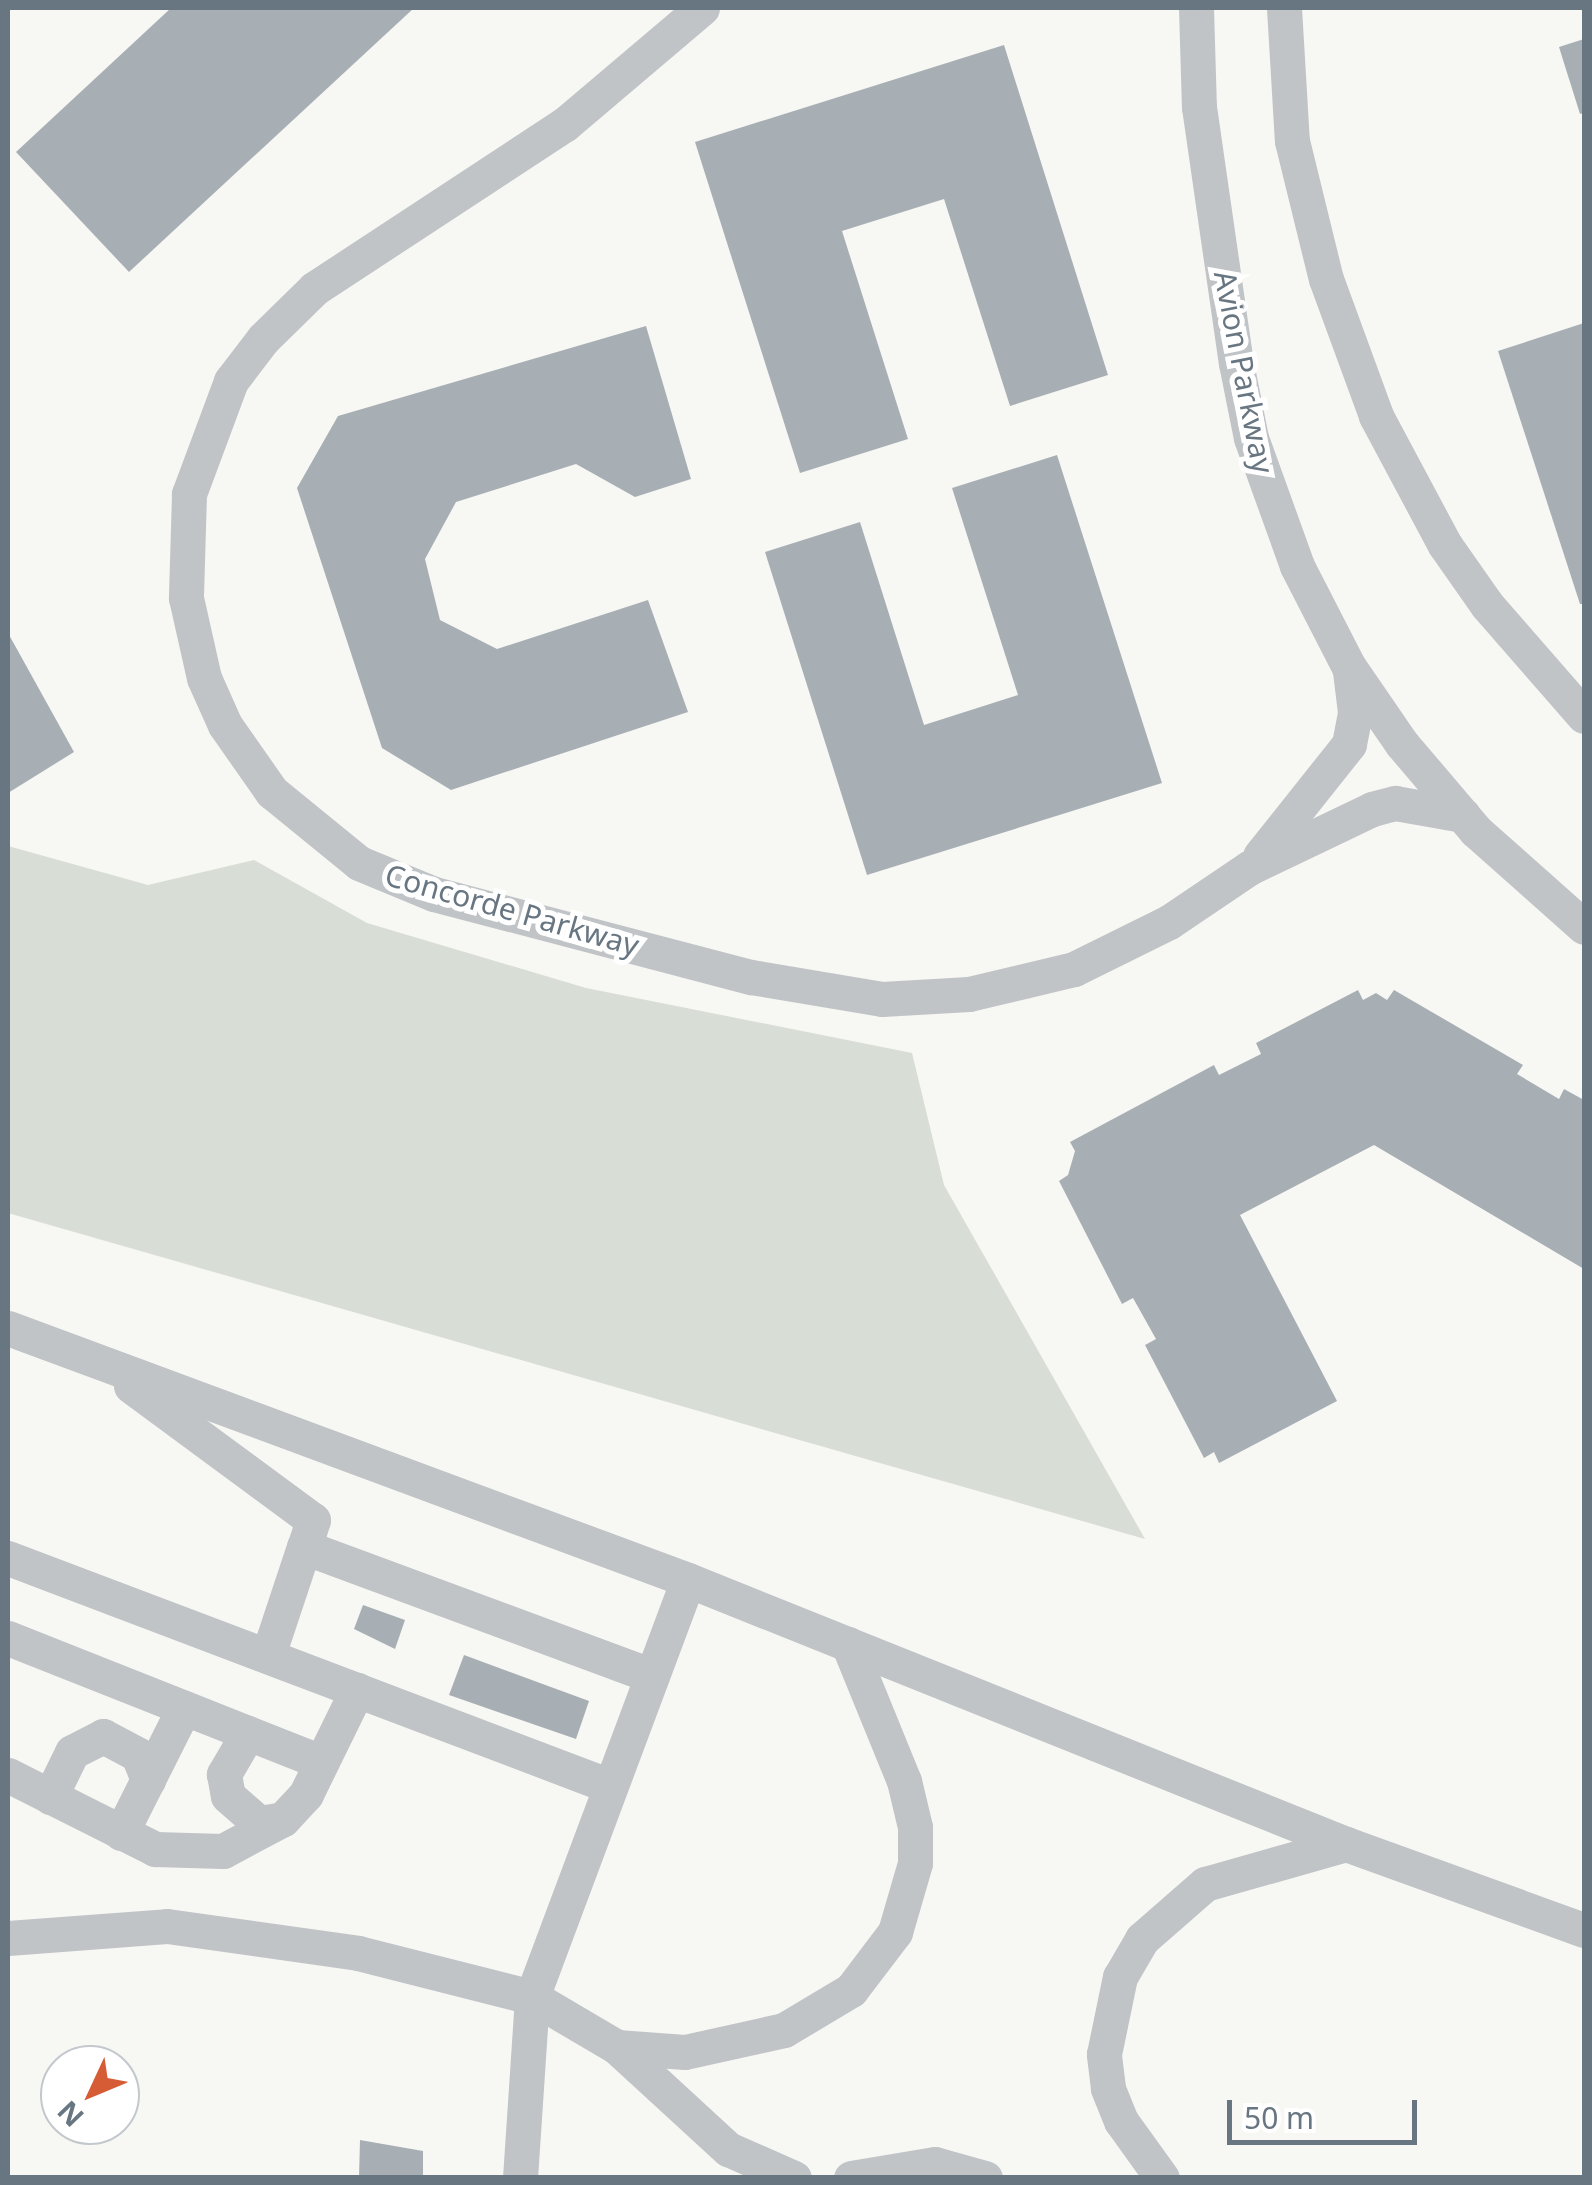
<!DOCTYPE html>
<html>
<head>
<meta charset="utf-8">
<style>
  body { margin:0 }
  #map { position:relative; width:1592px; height:2185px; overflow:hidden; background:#f7f7f4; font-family:"Noto Sans",sans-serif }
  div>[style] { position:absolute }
  .green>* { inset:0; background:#d8ddd5 }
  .building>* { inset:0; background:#a8afb4 }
  .minor>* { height:35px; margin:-17.5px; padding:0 17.5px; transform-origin:17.5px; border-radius:17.5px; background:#c0c4c7 }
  span { translate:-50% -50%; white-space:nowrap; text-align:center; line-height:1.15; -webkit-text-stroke:10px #fff; paint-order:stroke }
  .street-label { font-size:30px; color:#687682 }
  .frame { position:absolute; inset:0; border:10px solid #687682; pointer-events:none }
  .north { position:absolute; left:40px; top:2045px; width:100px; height:100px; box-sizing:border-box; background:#fff; border:2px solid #c3c8cd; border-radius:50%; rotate:226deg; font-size:28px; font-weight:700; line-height:40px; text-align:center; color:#687682 }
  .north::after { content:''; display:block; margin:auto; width:35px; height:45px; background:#d65c35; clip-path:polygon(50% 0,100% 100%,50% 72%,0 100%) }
  .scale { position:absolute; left:1227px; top:2100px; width:190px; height:45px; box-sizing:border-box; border:5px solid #687682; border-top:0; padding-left:12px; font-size:30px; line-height:35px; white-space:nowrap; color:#687682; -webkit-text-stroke:8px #fff; paint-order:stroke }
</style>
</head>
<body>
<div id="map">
  <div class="green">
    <i style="clip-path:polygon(8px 846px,148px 885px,254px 860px,367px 923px,586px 988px,912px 1053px,944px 1185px,1145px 1539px,8px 1213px)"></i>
  </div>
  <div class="building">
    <i style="clip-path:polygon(171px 8px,414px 8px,129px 272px,16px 152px)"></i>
    <i style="clip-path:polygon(1584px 39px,1584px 113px,1580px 114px,1559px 47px)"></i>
    <i style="clip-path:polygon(1004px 45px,1108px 375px,1010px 406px,944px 199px,842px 231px,908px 439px,800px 473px,695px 142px)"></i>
    <i style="clip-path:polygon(1584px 323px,1584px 604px,1580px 604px,1498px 351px)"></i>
    <i style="clip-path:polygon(646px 326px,691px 479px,635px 497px,576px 464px,456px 502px,425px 559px,440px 620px,497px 649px,648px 600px,688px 712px,451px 790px,382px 748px,297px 488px,338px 416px)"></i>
    <i style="clip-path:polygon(1057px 455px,1162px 783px,867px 875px,765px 552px,860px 522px,924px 725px,1018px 695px,952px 488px)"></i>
    <i style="clip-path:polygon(8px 633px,74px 752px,8px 793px)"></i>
    <i style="clip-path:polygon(1358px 990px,1363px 1000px,1376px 993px,1387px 1000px,1394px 990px,1523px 1065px,1517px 1074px,1559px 1099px,1564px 1089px,1584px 1100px,1584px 1269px,1374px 1145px,1240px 1215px,1337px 1401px,1219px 1463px,1214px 1452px,1204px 1458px,1145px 1345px,1156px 1339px,1133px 1298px,1122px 1304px,1059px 1181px,1068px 1175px,1075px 1151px,1070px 1142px,1214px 1065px,1219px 1075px,1261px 1054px,1256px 1043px)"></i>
    <i style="clip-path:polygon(363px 1605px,405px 1620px,395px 1649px,354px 1629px)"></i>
    <i style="clip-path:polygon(464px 1655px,589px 1701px,576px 1739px,449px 1695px)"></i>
    <i style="clip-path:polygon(360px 2140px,423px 2151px,423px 2178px,359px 2178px)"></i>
  </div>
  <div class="minor">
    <i style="left:702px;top:8px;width:180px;rotate:139.7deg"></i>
    <i style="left:565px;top:124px;width:300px;rotate:146.7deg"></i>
    <i style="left:314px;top:289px;width:71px;rotate:135.6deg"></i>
    <i style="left:263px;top:339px;width:53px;rotate:127.3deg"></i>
    <i style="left:231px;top:381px;width:121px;rotate:110.4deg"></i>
    <i style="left:189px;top:494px;width:104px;rotate:91.7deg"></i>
    <i style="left:186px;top:598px;width:82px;rotate:77.3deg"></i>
    <i style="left:204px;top:678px;width:51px;rotate:65.9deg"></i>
    <i style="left:225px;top:725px;width:82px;rotate:55deg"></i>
    <i style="left:272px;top:792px;width:112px;rotate:39.2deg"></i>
    <i style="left:359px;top:863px;width:81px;rotate:22.5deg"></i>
    <i style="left:434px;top:894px;width:328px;rotate:14.7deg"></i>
    <i style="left:751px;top:977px;width:133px;rotate:9.5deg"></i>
    <i style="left:882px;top:999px;width:87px;rotate:-3.3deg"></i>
    <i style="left:969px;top:994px;width:108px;rotate:-13.4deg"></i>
    <i style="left:1074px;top:969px;width:106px;rotate:-26.3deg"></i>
    <i style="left:1169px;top:922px;width:97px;rotate:-34deg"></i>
    <i style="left:1249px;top:868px;width:136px;rotate:-25.6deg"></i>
    <i style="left:1372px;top:809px;width:24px;rotate:-15deg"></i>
    <i style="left:1395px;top:803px;width:69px;rotate:10deg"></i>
    <i style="left:1196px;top:8px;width:99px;rotate:88.3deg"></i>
    <i style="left:1199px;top:107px;width:259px;rotate:81.8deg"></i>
    <i style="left:1236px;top:363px;width:76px;rotate:78.7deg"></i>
    <i style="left:1251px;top:438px;width:136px;rotate:70.2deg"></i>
    <i style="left:1297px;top:566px;width:114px;rotate:62.8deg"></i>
    <i style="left:1349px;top:667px;width:93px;rotate:55.5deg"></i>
    <i style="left:1402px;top:744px;width:114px;rotate:49.6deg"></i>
    <i style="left:1476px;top:831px;width:144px;rotate:41.6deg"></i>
    <i style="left:1284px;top:8px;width:133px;rotate:86.6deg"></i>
    <i style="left:1292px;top:141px;width:142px;rotate:76.2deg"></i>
    <i style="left:1326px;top:279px;width:146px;rotate:69.9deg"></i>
    <i style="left:1376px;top:416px;width:146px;rotate:61.9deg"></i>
    <i style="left:1445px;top:545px;width:73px;rotate:55deg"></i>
    <i style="left:1487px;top:605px;width:147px;rotate:48.9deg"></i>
    <i style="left:1260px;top:856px;width:143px;rotate:-51.5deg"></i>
    <i style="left:1349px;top:744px;width:33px;rotate:-79deg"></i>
    <i style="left:1355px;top:712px;width:41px;rotate:-97deg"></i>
    <i style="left:8px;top:1328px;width:725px;rotate:20.33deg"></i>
    <i style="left:688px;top:1580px;width:709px;rotate:21.86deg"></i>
    <i style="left:1346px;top:1844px;width:253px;rotate:19.9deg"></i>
    <i style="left:131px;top:1386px;width:226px;rotate:36.4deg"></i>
    <i style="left:313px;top:1520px;width:28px;rotate:108deg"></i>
    <i style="left:8px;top:1558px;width:644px;rotate:20.74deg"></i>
    <i style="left:8px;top:1638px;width:337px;rotate:21.6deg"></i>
    <i style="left:268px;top:1655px;width:114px;rotate:-71.6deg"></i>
    <i style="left:304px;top:1547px;width:371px;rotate:20.3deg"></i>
    <i style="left:248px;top:1733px;width:48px;rotate:120.3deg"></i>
    <i style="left:224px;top:1774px;width:22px;rotate:80deg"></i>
    <i style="left:228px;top:1796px;width:41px;rotate:41.1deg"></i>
    <i style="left:259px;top:1823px;width:24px;rotate:-9deg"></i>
    <i style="left:8px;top:1775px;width:165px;rotate:26.7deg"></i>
    <i style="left:155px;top:1849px;width:68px;rotate:1.7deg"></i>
    <i style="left:223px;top:1851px;width:68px;rotate:-28.1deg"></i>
    <i style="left:283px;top:1819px;width:34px;rotate:-47deg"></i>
    <i style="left:306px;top:1794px;width:116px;rotate:-63.9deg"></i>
    <i style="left:50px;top:1797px;width:50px;rotate:-63.9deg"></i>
    <i style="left:72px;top:1752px;width:35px;rotate:-27deg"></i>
    <i style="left:103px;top:1736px;width:40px;rotate:28deg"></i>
    <i style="left:138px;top:1755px;width:27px;rotate:68deg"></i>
    <i style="left:121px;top:1833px;width:140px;rotate:-63.3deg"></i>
    <i style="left:8px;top:1938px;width:159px;rotate:-4.3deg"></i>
    <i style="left:167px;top:1926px;width:193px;rotate:8deg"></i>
    <i style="left:358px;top:1953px;width:179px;rotate:14.2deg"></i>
    <i style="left:532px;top:1997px;width:99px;rotate:30.5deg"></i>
    <i style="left:617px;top:2047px;width:151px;rotate:42.6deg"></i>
    <i style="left:728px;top:2149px;width:72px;rotate:23.7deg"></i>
    <i style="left:617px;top:2047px;width:68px;rotate:4.2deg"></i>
    <i style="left:685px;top:2052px;width:101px;rotate:-12.5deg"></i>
    <i style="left:784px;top:2030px;width:78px;rotate:-30.8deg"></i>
    <i style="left:851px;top:1990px;width:73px;rotate:-52.8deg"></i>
    <i style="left:895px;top:1932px;width:72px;rotate:-73.8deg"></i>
    <i style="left:915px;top:1863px;width:36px;rotate:-90deg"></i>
    <i style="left:915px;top:1827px;width:47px;rotate:-103.4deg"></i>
    <i style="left:904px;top:1781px;width:148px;rotate:-112.2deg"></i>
    <i style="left:520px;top:2178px;width:181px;rotate:-86.2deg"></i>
    <i style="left:532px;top:1997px;width:445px;rotate:-69.5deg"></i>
    <i style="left:851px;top:2178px;width:85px;rotate:-9.5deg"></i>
    <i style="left:935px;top:2164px;width:52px;rotate:15.6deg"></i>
    <i style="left:1162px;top:2178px;width:70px;rotate:-125.7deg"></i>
    <i style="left:1121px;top:2121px;width:35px;rotate:-112deg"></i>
    <i style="left:1108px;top:2088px;width:34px;rotate:-97deg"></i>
    <i style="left:1104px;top:2054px;width:79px;rotate:-78.3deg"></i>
    <i style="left:1120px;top:1977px;width:44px;rotate:-59.9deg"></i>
    <i style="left:1142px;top:1939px;width:84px;rotate:-41.1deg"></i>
    <i style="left:1205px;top:1884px;width:147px;rotate:-15.8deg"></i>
  </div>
  <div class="street-label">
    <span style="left:1244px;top:372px;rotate:79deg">Avion Parkway</span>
    <span style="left:512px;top:910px;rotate:16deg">Concorde Parkway</span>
  </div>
  <div class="frame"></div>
  <div class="north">N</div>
  <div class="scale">50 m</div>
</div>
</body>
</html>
